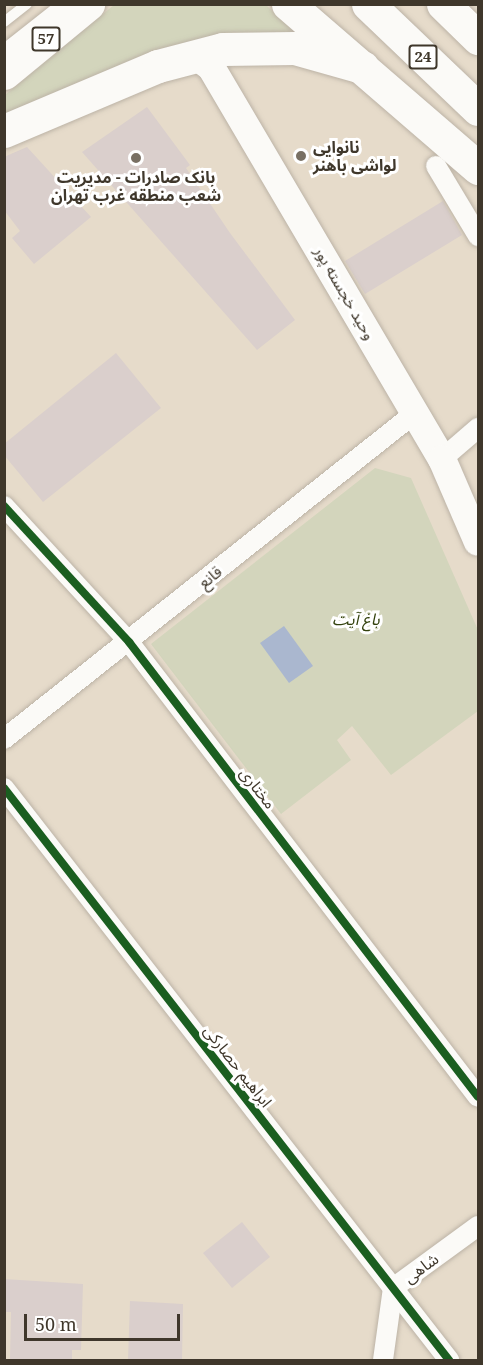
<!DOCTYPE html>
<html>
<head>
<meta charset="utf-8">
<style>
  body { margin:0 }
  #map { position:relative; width:483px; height:1365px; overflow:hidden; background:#e6dbca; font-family:"Noto Serif","Noto Sans Arabic",serif }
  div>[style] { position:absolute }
  .green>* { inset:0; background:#d3d5bc }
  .water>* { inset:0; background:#aab7cf }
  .building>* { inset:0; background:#dacfcc }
  .roads { filter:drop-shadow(0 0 2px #bcb3a6) drop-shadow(0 0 2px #bcb3a6) }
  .service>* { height:10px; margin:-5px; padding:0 5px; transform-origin:5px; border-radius:5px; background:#fbfaf7 }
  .minor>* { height:20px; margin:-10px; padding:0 10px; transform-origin:10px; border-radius:10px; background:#fbfaf7 }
  .secondary>* { height:28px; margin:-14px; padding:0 14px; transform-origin:14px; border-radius:14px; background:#fbfaf7 }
  .trunk>* { height:33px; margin:-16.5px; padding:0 16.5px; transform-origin:16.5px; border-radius:16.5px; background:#fbfaf7 }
  .cycleway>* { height:8px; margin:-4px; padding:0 4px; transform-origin:4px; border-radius:4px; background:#1b5e20 }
  .dots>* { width:16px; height:16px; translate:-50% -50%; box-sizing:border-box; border:3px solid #fff; border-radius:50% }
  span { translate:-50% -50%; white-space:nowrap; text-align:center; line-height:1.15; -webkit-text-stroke:6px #fff; paint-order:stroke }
  .shield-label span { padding:2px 4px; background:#fff; border:2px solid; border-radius:4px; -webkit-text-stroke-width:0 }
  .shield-label { font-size:15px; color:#3f372b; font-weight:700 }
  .poi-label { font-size:16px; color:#3f372b; font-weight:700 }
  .left { translate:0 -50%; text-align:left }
  .street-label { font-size:16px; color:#3f372b }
  .park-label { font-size:16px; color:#32410c; font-style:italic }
  .frame { position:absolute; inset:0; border:6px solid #3f372b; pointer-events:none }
  .scale { position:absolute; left:24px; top:1314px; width:156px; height:27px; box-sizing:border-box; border:3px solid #3f372b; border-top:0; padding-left:8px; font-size:18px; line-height:21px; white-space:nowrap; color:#3f372b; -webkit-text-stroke:4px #fff; paint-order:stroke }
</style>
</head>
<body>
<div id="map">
  <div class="green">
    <i style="clip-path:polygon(114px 5px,266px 5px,294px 32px,5px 123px,5px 95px)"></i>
    <i style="clip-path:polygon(375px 468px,411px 478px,478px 630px,478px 711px,391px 775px,352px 726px,337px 740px,351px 760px,281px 814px,151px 644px)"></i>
  </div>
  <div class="water">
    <i style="clip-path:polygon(284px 626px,313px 666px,289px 683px,260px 643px)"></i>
  </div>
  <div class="building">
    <i style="clip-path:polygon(147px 107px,190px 165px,186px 168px,230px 233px,295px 320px,257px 350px,82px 152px)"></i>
    <i style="clip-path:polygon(27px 147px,91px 217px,34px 264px,12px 238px,20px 231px,4px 210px,4px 157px)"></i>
    <i style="clip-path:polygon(443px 201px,462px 235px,365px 294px,345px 261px)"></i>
    <i style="clip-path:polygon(116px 353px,161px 408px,43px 502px,4px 455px,4px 444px)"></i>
    <i style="clip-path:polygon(242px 1222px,270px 1257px,232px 1288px,203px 1253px)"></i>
    <i style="clip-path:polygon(4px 1279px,83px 1284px,81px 1350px,72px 1350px,72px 1360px,10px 1360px,11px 1312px,4px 1312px)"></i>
    <i style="clip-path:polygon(130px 1301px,183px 1304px,182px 1360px,128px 1360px)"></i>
  </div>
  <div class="roads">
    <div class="service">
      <i style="left:4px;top:22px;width:29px;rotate:-38deg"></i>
      <i style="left:4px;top:49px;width:73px;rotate:-38.3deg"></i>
    </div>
    <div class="minor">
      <i style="left:436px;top:166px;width:82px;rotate:59deg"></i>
      <i style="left:442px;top:459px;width:48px;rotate:-40.7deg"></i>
      <i style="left:4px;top:506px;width:185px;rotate:47.4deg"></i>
      <i style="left:129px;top:642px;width:573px;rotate:52.51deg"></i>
      <i style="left:4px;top:739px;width:525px;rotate:-38.42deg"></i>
      <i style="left:4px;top:788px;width:725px;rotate:52.12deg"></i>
      <i style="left:383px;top:1360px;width:73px;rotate:-82.1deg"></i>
      <i style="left:393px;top:1288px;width:105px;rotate:-36.1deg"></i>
    </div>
    <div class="secondary">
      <i style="left:195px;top:55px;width:20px;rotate:37deg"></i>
      <i style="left:211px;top:67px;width:455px;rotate:59.5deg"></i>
      <i style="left:442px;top:459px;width:90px;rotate:66.6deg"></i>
    </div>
    <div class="trunk">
      <i style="left:288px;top:4px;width:251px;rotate:40.8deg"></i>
      <i style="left:368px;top:4px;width:152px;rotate:43.7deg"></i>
      <i style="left:443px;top:4px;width:49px;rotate:44.2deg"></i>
      <i style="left:4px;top:73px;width:109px;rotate:-39.4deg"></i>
      <i style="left:4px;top:131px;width:167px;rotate:-22.9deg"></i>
      <i style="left:158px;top:66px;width:67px;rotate:-14.7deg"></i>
      <i style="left:223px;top:49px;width:72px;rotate:-0.8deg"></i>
      <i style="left:295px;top:48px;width:70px;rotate:15.8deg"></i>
    </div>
  </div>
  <div class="cycleway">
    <i style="left:4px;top:506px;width:185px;rotate:47.4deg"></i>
    <i style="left:129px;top:642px;width:573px;rotate:52.51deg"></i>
    <i style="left:4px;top:788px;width:725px;rotate:52.12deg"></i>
  </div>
  <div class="dots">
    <i style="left:301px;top:156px;background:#797063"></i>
    <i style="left:136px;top:158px;background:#797063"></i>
  </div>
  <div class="shield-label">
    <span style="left:46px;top:39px">57</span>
    <span style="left:423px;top:57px">24</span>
  </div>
  <div class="poi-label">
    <span class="left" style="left:313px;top:156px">نانوایی<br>لواشی باهنر</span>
    <span style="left:136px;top:186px">بانک صادرات - مدیریت<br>شعب منطقه غرب تهران</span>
  </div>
  <div class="street-label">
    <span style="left:345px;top:293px;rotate:60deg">وحید خجسته پور</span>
    <span style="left:210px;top:577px;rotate:-39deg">قانع</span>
    <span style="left:258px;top:788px;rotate:52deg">مختاری</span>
    <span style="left:238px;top:1066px;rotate:52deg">ابراهیم حصارکی</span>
    <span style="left:421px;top:1268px;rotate:-36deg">شاهی</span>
  </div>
  <div class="park-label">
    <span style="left:356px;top:619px">باغ آیت</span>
  </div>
  <div class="frame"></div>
  <div class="scale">50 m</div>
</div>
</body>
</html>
